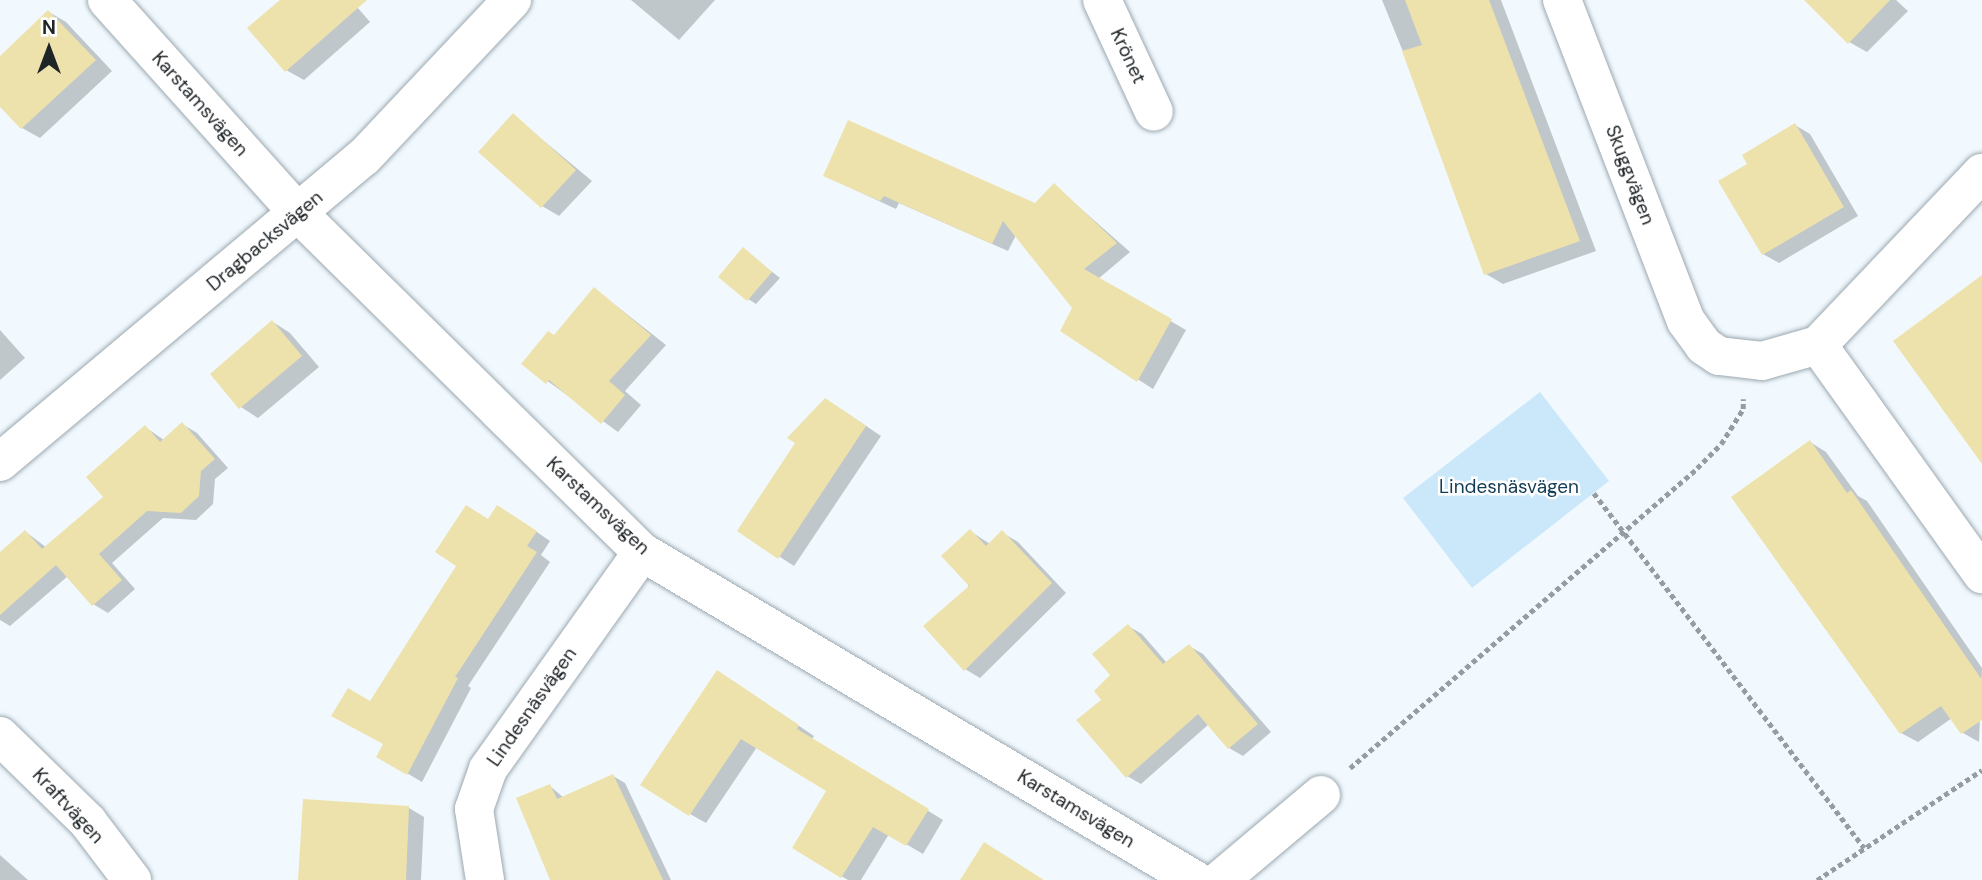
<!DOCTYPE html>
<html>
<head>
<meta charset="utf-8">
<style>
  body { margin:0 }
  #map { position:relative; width:1982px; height:880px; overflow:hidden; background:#f1f9fe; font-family:"DM Sans",sans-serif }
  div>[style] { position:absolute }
  .green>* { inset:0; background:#cbe8fb }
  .shadow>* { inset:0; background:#0003 }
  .building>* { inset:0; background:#eee2ac }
  .path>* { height:4.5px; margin-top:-2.25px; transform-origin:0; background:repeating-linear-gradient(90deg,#969da1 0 5px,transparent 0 8.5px) }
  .roads { filter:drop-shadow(0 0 2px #9ca8b0) drop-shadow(0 0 2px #9ca8b0) }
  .minor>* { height:38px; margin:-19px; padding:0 19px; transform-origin:19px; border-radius:19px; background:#fff }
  span { translate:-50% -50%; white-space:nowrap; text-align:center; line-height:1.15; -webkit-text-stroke:5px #fff; paint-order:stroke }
  .street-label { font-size:19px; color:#1f2427 }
  .park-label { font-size:19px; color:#123c53 }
  .north { position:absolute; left:14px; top:14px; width:70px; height:70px; -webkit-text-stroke:5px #fff; paint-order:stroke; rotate:0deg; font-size:19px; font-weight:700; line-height:28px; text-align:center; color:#1f2427 }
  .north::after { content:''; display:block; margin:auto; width:24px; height:32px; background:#1f2427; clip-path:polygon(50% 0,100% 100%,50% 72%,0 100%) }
</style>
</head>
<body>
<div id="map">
  <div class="green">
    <i style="clip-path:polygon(1540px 392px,1609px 481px,1472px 588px,1403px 498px)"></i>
  </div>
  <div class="shadow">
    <i style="clip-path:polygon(283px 0,351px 0,370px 22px,304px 80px,286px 70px)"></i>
    <i style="clip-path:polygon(631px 0,715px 0,679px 40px)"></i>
    <i style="clip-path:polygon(1382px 0,1501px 0,1596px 251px,1503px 284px,1486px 274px,1441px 145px)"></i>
    <i style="clip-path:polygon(1812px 0,1896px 0,1908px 11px,1867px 52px,1849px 42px)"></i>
    <i style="clip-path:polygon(49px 12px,66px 22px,112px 71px,40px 138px,22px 128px,0 104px,0 58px)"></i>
    <i style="clip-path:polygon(514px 116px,592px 181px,559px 216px,542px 206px)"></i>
    <i style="clip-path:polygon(1795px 125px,1810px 134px,1858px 216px,1779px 263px,1763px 254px,1749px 164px)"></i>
    <i style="clip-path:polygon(825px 176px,1035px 205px,1054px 185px,1130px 252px,1098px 279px,1186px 330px,1153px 389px,1062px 331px,1074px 308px,1016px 235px,1008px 251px,899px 203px,896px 209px)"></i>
    <i style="clip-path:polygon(743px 249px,780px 278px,756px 304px,748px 299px)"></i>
    <i style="clip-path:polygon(595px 289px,666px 345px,625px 391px,641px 405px,618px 432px,524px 364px,555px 337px)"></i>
    <i style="clip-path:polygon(273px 322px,290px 333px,319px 367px,258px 418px,241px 407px)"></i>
    <i style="clip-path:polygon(0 330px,25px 358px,0 380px)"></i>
    <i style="clip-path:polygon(841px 409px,881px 436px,794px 566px,740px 531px)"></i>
    <i style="clip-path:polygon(182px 424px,197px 433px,228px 468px,215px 479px,213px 504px,196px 520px,163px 518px,112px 563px,135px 589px,108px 613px,93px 604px,68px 576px,10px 626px,0 620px,0 554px,26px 532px,47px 548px,105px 497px,145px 427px,164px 440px)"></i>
    <i style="clip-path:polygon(1810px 442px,1826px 452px,1858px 496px,1867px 501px,1982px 668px,1979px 742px,1963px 733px,1952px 718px,1918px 742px,1901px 733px)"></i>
    <i style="clip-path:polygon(512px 515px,550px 541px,541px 555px,550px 562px,468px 686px,471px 688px,422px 782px,378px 756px,385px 744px,370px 703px,489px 521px)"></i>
    <i style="clip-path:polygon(970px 531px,990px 544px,1003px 533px,1018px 542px,1066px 593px,980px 678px,965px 669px)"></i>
    <i style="clip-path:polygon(1128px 626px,1142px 634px,1167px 663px,1189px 646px,1203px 654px,1271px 732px,1243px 756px,1229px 748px,1209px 724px,1141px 784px,1127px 776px,1103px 700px)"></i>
    <i style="clip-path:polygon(733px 681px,814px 736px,812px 739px,943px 820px,923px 854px,889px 834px,861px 880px,848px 880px,794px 848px,829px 791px,757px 747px,706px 823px,690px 814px)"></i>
    <i style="clip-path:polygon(613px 776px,625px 783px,671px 880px,552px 880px,550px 786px,564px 798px)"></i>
    <i style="clip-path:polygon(305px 801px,409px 808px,424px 817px,421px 880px,302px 880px)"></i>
    <i style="clip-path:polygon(0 855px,28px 880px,0 880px)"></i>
  </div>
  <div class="building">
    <i style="clip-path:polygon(280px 0,367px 0,285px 72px,247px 28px)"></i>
    <i style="clip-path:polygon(1405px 0,1489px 0,1580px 241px,1484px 275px,1402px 51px,1422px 45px)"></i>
    <i style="clip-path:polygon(1804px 0,1890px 0,1848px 44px)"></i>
    <i style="clip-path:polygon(48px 10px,96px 60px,21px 129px,0 107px,0 56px)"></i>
    <i style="clip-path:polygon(513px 113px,576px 170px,541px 208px,478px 152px)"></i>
    <i style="clip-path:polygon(848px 120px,1035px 203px,1054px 183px,1117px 243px,1084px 269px,1172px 319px,1137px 382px,1060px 331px,1072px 308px,1003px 221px,992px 244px,884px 196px,880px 201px,823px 176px)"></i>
    <i style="clip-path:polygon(1795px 123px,1844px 207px,1762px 255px,1718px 181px,1747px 164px,1742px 155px)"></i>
    <i style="clip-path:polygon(743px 247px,772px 272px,747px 301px,718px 277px)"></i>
    <i style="clip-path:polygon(1982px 275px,1982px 464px,1893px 341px)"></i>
    <i style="clip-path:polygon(594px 287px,651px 335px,609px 381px,625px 395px,601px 424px,549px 380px,546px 384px,521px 364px,548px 331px,554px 335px)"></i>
    <i style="clip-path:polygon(272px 320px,302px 356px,239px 409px,210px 374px)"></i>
    <i style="clip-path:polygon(825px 398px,866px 426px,778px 559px,737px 531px,795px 443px,787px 438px)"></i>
    <i style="clip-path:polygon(182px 422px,215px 459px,201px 471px,199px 496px,181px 513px,147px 511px,99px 554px,122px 580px,92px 606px,56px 565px,0 615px,0 552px,25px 530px,42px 549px,103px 497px,86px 477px,145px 425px,160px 442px)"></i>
    <i style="clip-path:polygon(1810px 440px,1847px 493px,1851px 490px,1982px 680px,1982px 720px,1961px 734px,1941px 706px,1900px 734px,1731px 497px)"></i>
    <i style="clip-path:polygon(466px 505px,488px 519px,497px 505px,537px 531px,527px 546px,537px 552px,455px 677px,458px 678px,407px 775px,376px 757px,383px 744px,331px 716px,348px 688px,370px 701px,456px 566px,435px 552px)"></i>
    <i style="clip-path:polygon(970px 529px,986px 546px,1002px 530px,1052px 583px,964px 671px,923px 626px,969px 586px,941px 556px)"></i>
    <i style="clip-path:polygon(1128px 624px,1163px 664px,1189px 644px,1258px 724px,1228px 749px,1198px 714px,1126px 778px,1076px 720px,1101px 700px,1094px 691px,1110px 675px,1092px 654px)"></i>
    <i style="clip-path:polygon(717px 670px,799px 725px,797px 729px,929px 809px,906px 846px,873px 827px,841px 878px,792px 848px,826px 791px,741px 739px,689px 816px,640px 785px)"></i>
    <i style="clip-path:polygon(613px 774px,663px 880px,550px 880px,516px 798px,550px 784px,557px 799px)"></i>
    <i style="clip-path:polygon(303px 799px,409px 806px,406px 880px,298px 880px)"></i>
    <i style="clip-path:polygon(984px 842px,1044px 880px,960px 880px)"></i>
  </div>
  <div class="path">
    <i style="left:1594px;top:493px;width:446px;rotate:52.7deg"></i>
    <i style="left:1350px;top:768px;width:459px;rotate:-40.8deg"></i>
    <i style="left:1697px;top:468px;width:34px;rotate:-45deg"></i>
    <i style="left:1721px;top:444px;width:41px;rotate:-57.8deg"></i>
    <i style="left:1743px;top:409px;width:10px;rotate:-90deg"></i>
    <i style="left:1817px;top:880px;width:198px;rotate:-33.7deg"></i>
  </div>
  <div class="roads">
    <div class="minor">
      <i style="left:107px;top:0;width:286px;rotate:48.1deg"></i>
      <i style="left:298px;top:213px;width:483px;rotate:44.6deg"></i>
      <i style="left:642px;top:552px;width:643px;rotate:30.67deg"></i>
      <i style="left:1102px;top:0;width:123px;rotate:65.1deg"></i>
      <i style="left:1562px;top:0;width:344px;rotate:68.9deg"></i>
      <i style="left:1686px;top:321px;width:31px;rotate:54deg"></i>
      <i style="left:1704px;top:346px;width:18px;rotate:34deg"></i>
      <i style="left:1719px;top:356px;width:43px;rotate:6.6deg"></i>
      <i style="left:1762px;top:361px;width:58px;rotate:-15.9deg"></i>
      <i style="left:1818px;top:345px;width:238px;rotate:-46.4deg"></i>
      <i style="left:1818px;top:345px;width:282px;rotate:54.4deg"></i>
      <i style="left:0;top:462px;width:475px;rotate:-40deg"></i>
      <i style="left:364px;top:157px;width:216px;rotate:-46.7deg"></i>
      <i style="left:0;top:736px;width:123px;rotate:44.3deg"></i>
      <i style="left:88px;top:822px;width:73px;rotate:52.8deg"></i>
      <i style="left:485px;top:880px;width:72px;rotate:-98.8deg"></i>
      <i style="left:474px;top:809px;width:42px;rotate:-70.7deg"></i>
      <i style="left:488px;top:769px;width:266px;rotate:-54.6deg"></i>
      <i style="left:1220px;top:880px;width:132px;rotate:-40.1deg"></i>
    </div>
  </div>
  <div class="street-label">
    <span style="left:1128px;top:56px;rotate:65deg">Krönet</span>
    <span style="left:200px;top:104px;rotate:48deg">Karstamsvägen</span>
    <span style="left:1630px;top:175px;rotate:69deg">Skuggvägen</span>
    <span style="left:265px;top:241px;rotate:-40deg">Dragbacksvägen</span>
    <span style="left:598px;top:506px;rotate:43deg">Karstamsvägen</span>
    <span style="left:532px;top:707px;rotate:-55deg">Lindesnäsvägen</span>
    <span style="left:68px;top:806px;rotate:47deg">Kraftvägen</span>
    <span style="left:1076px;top:809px;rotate:31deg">Karstamsvägen</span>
  </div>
  <div class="park-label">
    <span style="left:1509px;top:487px">Lindesnäsvägen</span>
  </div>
  <div class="north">N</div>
</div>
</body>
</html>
